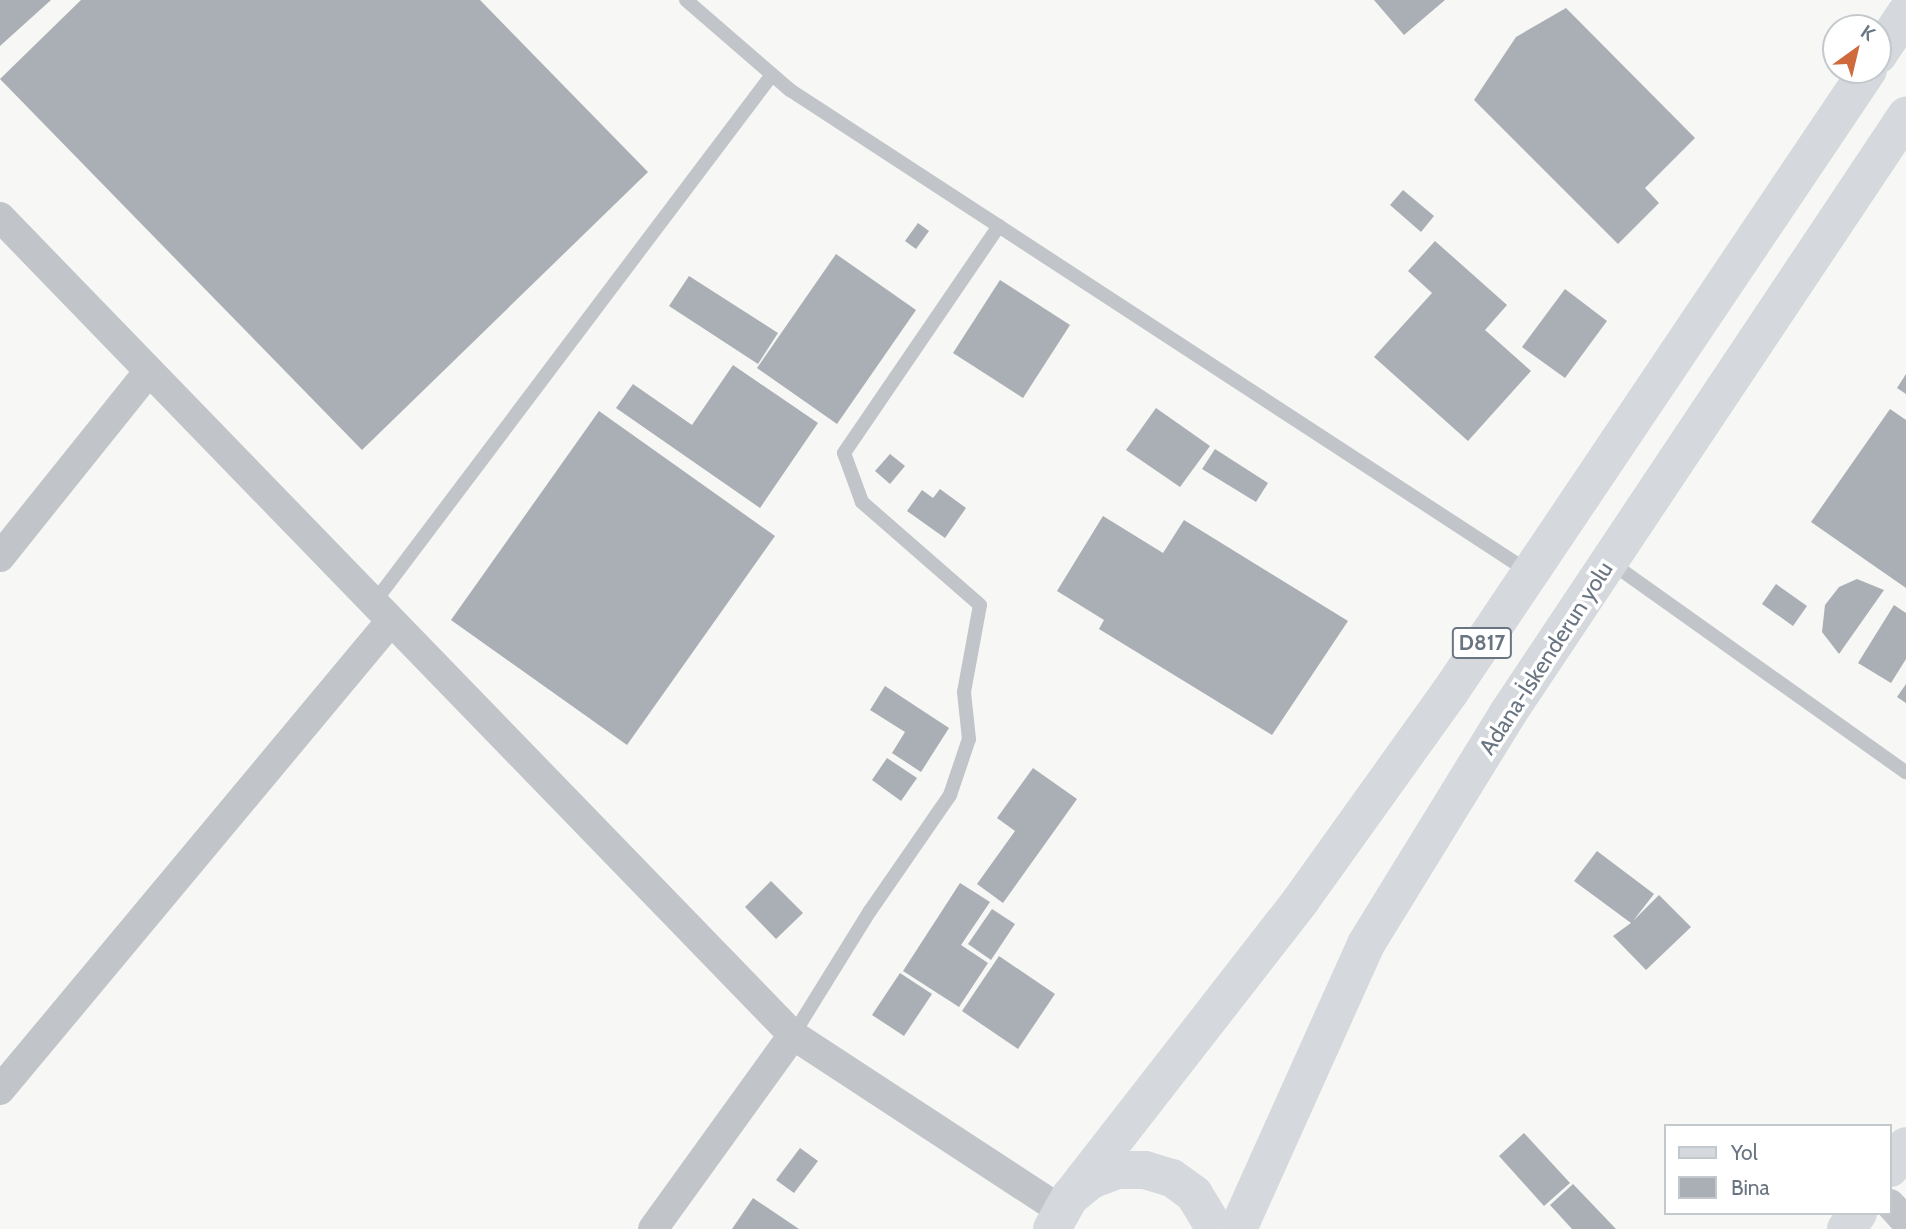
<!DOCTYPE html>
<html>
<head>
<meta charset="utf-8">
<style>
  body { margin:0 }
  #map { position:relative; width:1906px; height:1229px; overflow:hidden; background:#f7f7f5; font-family:Cabin,sans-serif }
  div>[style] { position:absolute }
  .building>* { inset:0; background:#a9afb4 }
  .lane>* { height:14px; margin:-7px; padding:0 7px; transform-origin:7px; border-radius:7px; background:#c1c4c8 }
  .street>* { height:30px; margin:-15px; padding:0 15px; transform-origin:15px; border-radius:15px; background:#c1c4c8 }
  .secondary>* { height:38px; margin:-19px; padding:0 19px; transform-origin:19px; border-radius:19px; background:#d5d8dc }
  .highway>* { height:38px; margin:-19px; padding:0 19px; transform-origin:19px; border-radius:19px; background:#d5d8dc }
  span { translate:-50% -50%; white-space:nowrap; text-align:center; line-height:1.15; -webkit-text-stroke:7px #fff; paint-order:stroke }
  .shield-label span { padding:2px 5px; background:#fff; border:2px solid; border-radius:5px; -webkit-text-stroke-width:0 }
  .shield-label { font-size:21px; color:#6a7582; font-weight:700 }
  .street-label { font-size:23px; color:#6a7582 }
  .legend { position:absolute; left:1664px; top:1124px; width:228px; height:91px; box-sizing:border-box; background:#fff; border:2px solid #c3c8cd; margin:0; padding:9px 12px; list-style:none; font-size:21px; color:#6a7582 }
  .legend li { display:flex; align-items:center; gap:14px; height:35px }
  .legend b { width:35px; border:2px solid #c3c8cd }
  .north { position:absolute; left:1822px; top:14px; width:70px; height:70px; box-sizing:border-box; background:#fff; border:2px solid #c3c8cd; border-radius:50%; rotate:34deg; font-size:19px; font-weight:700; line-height:28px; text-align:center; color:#6a7582 }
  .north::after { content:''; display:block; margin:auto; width:24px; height:32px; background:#cf6a3c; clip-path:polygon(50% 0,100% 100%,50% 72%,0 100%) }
</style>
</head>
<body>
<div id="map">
  <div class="building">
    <i style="clip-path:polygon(0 0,51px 0,0 46px)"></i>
    <i style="clip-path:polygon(81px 0,480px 0,648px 172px,362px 450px,0 79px)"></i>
    <i style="clip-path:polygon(1374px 0,1445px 0,1404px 35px)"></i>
    <i style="clip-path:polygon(1566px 8px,1695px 138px,1645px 188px,1659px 203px,1618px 244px,1474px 100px,1516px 37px)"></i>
    <i style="clip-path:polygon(1403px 190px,1434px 216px,1421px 232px,1390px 205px)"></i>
    <i style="clip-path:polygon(918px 223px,929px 231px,916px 249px,905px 241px)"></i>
    <i style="clip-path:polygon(1435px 241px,1507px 305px,1485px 330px,1531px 371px,1468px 441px,1374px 357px,1432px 293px,1408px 271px)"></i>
    <i style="clip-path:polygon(836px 254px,916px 310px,837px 424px,757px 368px)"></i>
    <i style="clip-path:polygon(689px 276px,778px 333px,758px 364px,669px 306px)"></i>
    <i style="clip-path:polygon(1000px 280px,1070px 325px,1023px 398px,953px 353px)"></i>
    <i style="clip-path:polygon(1565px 289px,1607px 321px,1565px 378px,1522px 347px)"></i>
    <i style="clip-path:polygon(733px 365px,818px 423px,760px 508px,616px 408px,633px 384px,692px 425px)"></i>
    <i style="clip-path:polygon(1906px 374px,1906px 394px,1897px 388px)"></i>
    <i style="clip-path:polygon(1156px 408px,1210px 446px,1180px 487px,1126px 450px)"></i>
    <i style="clip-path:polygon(1890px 409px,1906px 420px,1906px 588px,1811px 522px)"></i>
    <i style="clip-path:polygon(599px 411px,775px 536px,627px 745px,451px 620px)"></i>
    <i style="clip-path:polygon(1215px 449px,1268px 483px,1256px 502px,1202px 469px)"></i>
    <i style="clip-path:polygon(890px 454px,905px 466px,890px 484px,875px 471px)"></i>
    <i style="clip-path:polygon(940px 489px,966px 508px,945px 538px,907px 511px,922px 490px,933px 498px)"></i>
    <i style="clip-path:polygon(1103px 516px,1163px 553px,1184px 520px,1348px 621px,1272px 735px,1099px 629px,1104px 620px,1057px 591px)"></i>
    <i style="clip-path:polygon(1857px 579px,1884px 590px,1839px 654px,1822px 632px,1825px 605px,1839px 587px)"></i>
    <i style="clip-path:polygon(1776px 584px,1807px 606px,1793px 626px,1762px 604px)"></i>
    <i style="clip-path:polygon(1894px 605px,1906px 613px,1906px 659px,1891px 683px,1858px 663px)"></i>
    <i style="clip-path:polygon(1906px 684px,1906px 703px,1897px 697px)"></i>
    <i style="clip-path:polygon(885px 686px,949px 728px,921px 772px,892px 753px,905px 732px,870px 710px)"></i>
    <i style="clip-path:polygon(887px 758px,917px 778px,901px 801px,872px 780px)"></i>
    <i style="clip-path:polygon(1033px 768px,1077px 799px,1003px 903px,977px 884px,1015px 831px,997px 818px)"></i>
    <i style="clip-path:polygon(1597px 851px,1654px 894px,1633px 921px,1659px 895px,1691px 927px,1646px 970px,1613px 936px,1631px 923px,1574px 881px)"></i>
    <i style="clip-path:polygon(771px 881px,803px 913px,776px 939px,745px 907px)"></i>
    <i style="clip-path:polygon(960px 883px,990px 902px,961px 945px,988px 963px,959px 1007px,903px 971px)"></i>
    <i style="clip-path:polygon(992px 909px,1015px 924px,991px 960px,968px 944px)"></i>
    <i style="clip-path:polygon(999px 956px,1055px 994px,1018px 1049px,962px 1011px)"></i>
    <i style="clip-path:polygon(900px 973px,932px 994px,904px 1036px,872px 1015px)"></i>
    <i style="clip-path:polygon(1524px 1133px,1570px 1183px,1544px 1206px,1499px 1156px)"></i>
    <i style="clip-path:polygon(800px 1148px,818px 1161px,794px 1193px,776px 1180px)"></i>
    <i style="clip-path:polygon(1573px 1184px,1616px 1229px,1572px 1229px,1550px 1205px)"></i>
    <i style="clip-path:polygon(753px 1198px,799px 1229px,732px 1229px)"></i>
  </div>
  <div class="lane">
    <i style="left:686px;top:0;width:138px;rotate:40.9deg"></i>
    <i style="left:790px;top:90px;width:882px;rotate:33.11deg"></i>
    <i style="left:1610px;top:562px;width:363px;rotate:35.4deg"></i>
    <i style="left:373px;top:604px;width:661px;rotate:-52.99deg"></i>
    <i style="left:793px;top:1035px;width:146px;rotate:-58.2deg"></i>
    <i style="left:870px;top:911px;width:141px;rotate:-55.4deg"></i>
    <i style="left:950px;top:795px;width:59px;rotate:-71.3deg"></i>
    <i style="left:969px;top:739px;width:47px;rotate:-96.1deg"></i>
    <i style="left:964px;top:692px;width:88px;rotate:-79.6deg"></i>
    <i style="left:980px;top:605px;width:157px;rotate:-138.9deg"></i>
    <i style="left:862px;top:502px;width:52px;rotate:-110.2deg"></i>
    <i style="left:844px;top:453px;width:275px;rotate:-55.7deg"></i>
  </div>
  <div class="street">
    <i style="left:0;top:217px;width:1139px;rotate:45.89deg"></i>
    <i style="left:793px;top:1035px;width:319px;rotate:33.2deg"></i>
    <i style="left:0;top:557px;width:237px;rotate:-51.3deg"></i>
    <i style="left:0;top:1090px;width:609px;rotate:-50.19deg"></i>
    <i style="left:1890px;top:1204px;width:24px;rotate:48deg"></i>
    <i style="left:653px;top:1229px;width:239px;rotate:-54.2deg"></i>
  </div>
  <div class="secondary">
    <i style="left:1890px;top:1168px;width:27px;rotate:-54deg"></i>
    <i style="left:1846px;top:1229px;width:20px;rotate:-53deg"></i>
  </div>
  <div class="highway">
    <i style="left:1878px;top:55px;width:50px;rotate:-56.3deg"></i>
    <i style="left:1070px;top:1197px;width:376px;rotate:-52.1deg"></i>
    <i style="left:1301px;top:900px;width:256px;rotate:-54.4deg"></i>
    <i style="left:1450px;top:692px;width:749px;rotate:-56.1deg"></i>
    <i style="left:1052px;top:1229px;width:37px;rotate:-61deg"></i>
    <i style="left:1070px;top:1197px;width:27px;rotate:-39deg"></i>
    <i style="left:1091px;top:1180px;width:28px;rotate:-21deg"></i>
    <i style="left:1117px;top:1170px;width:28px"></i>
    <i style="left:1145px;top:1170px;width:28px;rotate:17deg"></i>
    <i style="left:1172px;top:1178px;width:27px;rotate:36deg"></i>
    <i style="left:1194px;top:1194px;width:41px;rotate:59deg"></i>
    <i style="left:1238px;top:1229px;width:312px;rotate:-65.8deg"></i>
    <i style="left:1366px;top:944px;width:271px;rotate:-58.4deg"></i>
    <i style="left:1508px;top:713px;width:718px;rotate:-56.31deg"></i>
  </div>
  <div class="shield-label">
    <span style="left:1482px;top:643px">D817</span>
  </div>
  <div class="street-label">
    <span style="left:1546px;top:658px;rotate:-57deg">Adana-İskenderun yolu</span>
  </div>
  <ul class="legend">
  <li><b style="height:9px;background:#d5d8dc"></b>Yol</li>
  <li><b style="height:19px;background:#a9afb4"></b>Bina</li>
  </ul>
  <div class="north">K</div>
</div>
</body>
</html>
